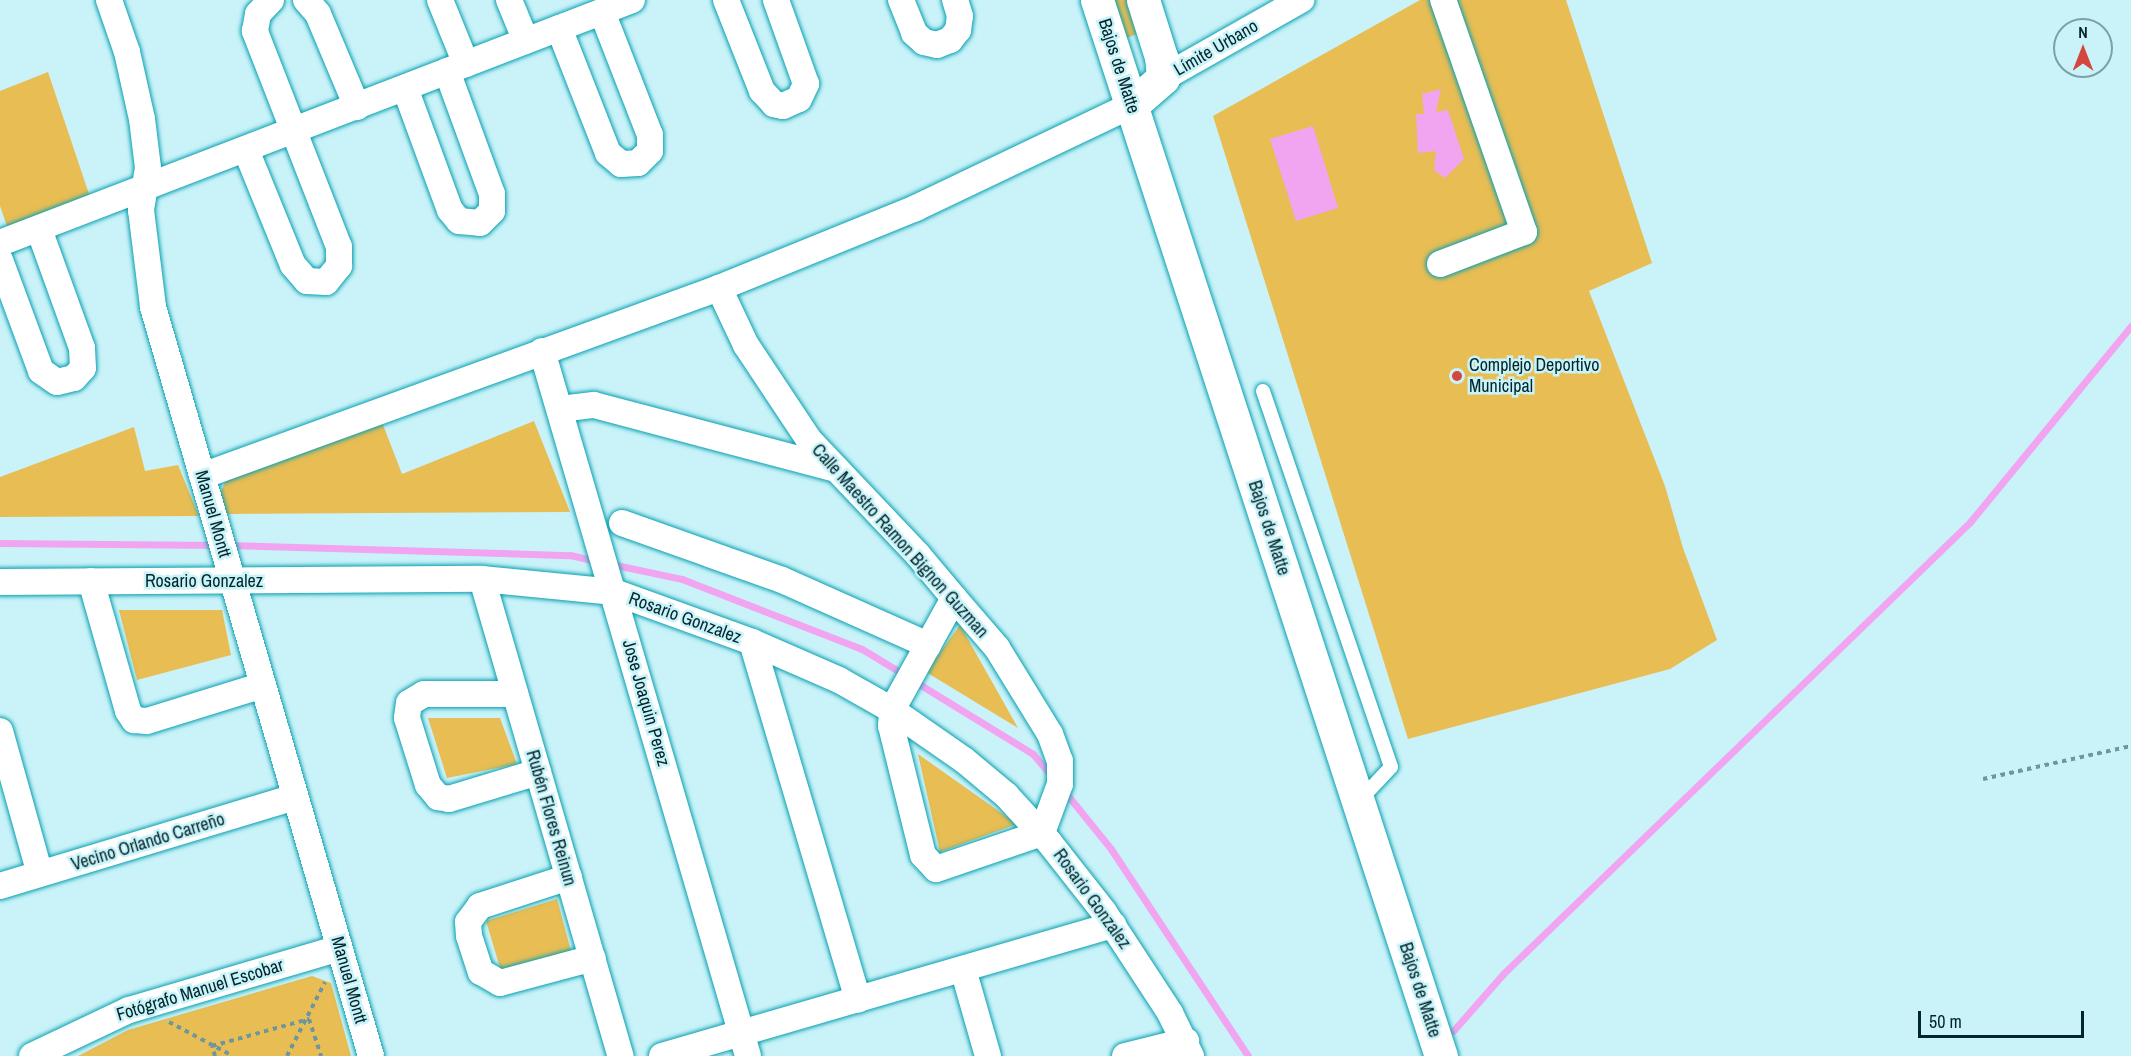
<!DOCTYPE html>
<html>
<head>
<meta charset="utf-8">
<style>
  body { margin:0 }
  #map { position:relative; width:2131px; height:1056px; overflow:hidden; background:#c9f3f9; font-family:"Archivo Narrow",sans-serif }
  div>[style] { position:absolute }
  .green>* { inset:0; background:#e7bd54 }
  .water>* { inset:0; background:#f1a5f0 }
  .stream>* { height:7px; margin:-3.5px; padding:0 3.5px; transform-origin:3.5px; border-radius:3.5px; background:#f1a5f0 }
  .path>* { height:4px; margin-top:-2px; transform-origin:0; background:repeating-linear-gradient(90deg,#6e969c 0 4.5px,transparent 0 9px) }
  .roads { filter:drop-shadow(0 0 2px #08a0b0) drop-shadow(0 0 2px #08a0b0) }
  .lane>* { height:14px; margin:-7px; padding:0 7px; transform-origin:7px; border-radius:7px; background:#fff }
  .street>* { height:26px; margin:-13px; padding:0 13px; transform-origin:13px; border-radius:13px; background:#fff }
  .secondary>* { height:33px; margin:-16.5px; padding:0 16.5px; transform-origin:16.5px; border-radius:16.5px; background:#fff }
  .dots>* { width:16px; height:16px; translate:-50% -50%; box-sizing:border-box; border:3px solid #c9f3f9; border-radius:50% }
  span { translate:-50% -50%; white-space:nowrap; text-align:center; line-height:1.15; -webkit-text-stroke:5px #c9f3f9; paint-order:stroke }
  .street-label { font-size:18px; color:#00262b }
  .poi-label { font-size:18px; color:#00262b }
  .left { translate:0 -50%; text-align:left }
  .north { position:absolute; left:2053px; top:18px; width:60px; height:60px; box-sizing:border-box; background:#c9f3f9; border:2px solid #79a1a7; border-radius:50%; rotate:0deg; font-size:16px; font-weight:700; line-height:24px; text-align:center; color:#00262b }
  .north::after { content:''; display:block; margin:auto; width:21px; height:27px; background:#d4463e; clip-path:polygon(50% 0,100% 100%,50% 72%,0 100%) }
  .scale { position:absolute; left:1918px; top:1011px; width:166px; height:27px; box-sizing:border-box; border:3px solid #00262b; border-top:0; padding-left:8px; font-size:18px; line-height:21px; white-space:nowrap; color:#00262b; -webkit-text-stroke:4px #c9f3f9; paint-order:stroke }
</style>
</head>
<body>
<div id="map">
  <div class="green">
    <i style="clip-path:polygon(1108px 0,1134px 0,1144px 31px,1122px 40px)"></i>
    <i style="clip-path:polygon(1420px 0,1566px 0,1652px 263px,1589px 291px,1665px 486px,1683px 548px,1717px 640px,1670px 669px,1408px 739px,1213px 116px)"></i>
    <i style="clip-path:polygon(48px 72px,91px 200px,9px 232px,0 206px,0 91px)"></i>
    <i style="clip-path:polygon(380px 417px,402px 474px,534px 421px,570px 512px,226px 514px,220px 494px,226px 480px)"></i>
    <i style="clip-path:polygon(134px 427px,145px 471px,178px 465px,199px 516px,0 517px,0 477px)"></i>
    <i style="clip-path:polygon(119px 610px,222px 610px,231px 655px,137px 680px)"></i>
    <i style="clip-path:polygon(960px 625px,1018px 728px,926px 672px)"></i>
    <i style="clip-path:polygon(428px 718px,500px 718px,517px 764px,447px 778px)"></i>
    <i style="clip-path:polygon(918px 754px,1017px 824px,940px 852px)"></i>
    <i style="clip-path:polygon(557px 899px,571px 951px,501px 971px,486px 921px)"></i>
    <i style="clip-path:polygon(312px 976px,331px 983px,351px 1056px,78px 1056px,128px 1030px)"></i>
  </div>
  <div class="water">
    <i style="clip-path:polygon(1441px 89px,1436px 112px,1448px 110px,1464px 159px,1445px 178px,1434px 170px,1436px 151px,1418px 153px,1416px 114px,1424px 114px,1422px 94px)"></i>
    <i style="clip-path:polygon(1313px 126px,1338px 208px,1296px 221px,1270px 139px)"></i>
  </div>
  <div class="stream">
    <i style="left:0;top:543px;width:217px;rotate:0.5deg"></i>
    <i style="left:228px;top:545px;width:342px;rotate:1.7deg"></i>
    <i style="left:570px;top:555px;width:28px;rotate:13deg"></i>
    <i style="left:611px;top:564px;width:73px;rotate:11.9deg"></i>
    <i style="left:682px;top:579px;width:193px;rotate:21.3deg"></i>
    <i style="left:862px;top:649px;width:50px;rotate:31.2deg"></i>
    <i style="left:914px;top:681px;width:140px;rotate:31.5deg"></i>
    <i style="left:1033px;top:754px;width:30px;rotate:50deg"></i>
    <i style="left:1065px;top:792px;width:73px;rotate:51.1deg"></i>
    <i style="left:1111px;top:849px;width:248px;rotate:56.5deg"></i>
    <i style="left:1453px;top:1031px;width:77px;rotate:-48.7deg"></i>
    <i style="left:1504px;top:973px;width:649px;rotate:-44.06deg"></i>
    <i style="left:1970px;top:522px;width:254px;rotate:-50.6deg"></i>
  </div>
  <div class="path">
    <i style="left:1983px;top:779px;width:152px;rotate:-12.6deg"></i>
    <i style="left:169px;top:1022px;width:72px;rotate:28deg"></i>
    <i style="left:215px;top:1056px;width:10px;rotate:-107deg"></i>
    <i style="left:212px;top:1046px;width:101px;rotate:-15.6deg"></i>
    <i style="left:309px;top:1019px;width:39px;rotate:72deg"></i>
    <i style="left:287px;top:1056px;width:83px;rotate:-62.8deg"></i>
  </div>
  <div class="roads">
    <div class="lane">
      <i style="left:1263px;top:391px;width:397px;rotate:71.2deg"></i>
      <i style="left:1391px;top:767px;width:45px;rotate:133.2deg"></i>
    </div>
    <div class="street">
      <i style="left:109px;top:0;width:55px;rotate:70.9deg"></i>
      <i style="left:127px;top:52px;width:69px;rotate:77.4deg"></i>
      <i style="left:142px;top:119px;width:49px;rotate:83deg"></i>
      <i style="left:148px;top:168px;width:43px;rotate:99.5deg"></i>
      <i style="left:141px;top:210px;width:98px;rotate:82.9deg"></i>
      <i style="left:153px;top:307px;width:780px;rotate:73.77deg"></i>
      <i style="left:306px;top:0;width:18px;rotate:49deg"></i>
      <i style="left:318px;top:14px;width:101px;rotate:67.2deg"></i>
      <i style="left:440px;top:0;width:69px;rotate:67.9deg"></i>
      <i style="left:509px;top:0;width:44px;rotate:67.5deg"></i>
      <i style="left:726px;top:0;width:98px;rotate:68.4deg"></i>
      <i style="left:762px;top:91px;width:18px;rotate:47deg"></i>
      <i style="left:774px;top:104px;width:9px;rotate:13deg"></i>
      <i style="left:783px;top:106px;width:17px;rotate:-24deg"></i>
      <i style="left:799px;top:99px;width:17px;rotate:-65deg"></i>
      <i style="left:806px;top:84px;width:89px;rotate:-109.7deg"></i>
      <i style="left:901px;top:0;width:35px;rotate:68deg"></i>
      <i style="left:914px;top:33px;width:13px;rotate:42deg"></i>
      <i style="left:924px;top:42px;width:13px;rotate:13deg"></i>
      <i style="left:937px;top:45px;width:14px;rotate:-21deg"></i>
      <i style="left:950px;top:40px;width:13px;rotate:-51deg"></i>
      <i style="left:958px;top:30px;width:14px;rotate:-82deg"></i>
      <i style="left:960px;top:16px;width:17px;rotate:-107deg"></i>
      <i style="left:559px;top:28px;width:134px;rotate:68.6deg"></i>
      <i style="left:608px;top:153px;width:17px;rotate:40deg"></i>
      <i style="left:621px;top:164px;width:17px;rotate:-3deg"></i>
      <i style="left:638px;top:163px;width:17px;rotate:-45deg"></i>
      <i style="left:650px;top:151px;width:16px;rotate:-90deg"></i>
      <i style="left:650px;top:135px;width:132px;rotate:-111.3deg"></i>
      <i style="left:1163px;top:78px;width:159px;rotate:-29.5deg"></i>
      <i style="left:405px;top:88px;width:130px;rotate:69.8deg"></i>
      <i style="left:450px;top:210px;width:14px;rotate:51deg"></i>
      <i style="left:459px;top:221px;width:21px;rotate:5deg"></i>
      <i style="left:480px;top:223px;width:17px;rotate:-45deg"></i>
      <i style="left:492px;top:211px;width:17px;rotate:-90deg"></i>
      <i style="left:492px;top:194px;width:131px;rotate:-110.1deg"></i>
      <i style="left:246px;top:150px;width:124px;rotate:67.8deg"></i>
      <i style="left:293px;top:265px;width:21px;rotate:49deg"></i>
      <i style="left:307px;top:281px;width:19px;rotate:3deg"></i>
      <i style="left:326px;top:282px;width:21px;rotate:-51deg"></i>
      <i style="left:339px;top:266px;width:19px;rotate:-90deg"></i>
      <i style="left:339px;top:247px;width:232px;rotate:-111.3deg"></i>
      <i style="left:255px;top:31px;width:17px;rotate:-80deg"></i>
      <i style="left:258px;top:14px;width:19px;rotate:-47deg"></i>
      <i style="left:0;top:243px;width:677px;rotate:-21.03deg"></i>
      <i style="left:0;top:260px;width:118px;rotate:69.7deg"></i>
      <i style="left:41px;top:371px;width:19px;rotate:35deg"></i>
      <i style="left:57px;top:382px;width:17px;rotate:-13deg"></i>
      <i style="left:74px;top:378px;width:13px;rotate:-48deg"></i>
      <i style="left:83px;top:368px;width:20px;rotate:-93deg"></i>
      <i style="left:82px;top:348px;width:127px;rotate:-109.9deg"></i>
      <i style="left:1440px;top:264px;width:90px;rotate:-20.9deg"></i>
      <i style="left:1524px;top:232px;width:246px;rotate:-109.2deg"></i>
      <i style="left:719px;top:288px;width:63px;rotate:64.7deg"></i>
      <i style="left:746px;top:345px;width:114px;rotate:56.4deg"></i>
      <i style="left:809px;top:440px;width:158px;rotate:46.5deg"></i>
      <i style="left:918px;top:555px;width:56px;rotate:50.1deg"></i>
      <i style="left:954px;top:598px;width:66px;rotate:49.3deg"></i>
      <i style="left:997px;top:648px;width:101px;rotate:58.4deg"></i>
      <i style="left:1050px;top:734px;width:29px;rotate:70deg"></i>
      <i style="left:1060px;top:761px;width:23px;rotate:90deg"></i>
      <i style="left:1060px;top:784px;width:52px;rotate:110.2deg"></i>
      <i style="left:1042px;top:833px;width:112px;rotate:161.2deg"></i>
      <i style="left:936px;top:869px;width:19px;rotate:-133deg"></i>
      <i style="left:923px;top:855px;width:133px;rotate:-103.9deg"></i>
      <i style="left:891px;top:726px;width:16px;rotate:-86deg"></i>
      <i style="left:892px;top:710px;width:128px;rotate:-61deg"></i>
      <i style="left:542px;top:351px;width:734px;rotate:73.71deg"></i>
      <i style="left:560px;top:409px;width:34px;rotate:-7deg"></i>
      <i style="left:594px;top:405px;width:251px;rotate:14.8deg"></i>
      <i style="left:202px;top:476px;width:550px;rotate:-19.98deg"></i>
      <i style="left:719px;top:288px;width:213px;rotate:-22.1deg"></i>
      <i style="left:916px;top:208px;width:239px;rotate:-25.5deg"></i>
      <i style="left:622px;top:523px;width:170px;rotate:19.6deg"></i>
      <i style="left:782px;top:580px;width:160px;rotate:24deg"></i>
      <i style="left:482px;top:579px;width:497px;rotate:73.8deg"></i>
      <i style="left:91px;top:581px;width:135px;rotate:74.1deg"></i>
      <i style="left:128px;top:711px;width:11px;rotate:56deg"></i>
      <i style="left:134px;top:720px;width:13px;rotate:4deg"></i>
      <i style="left:147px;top:721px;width:121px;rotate:-17.2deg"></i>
      <i style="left:0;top:582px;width:482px;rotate:-0.4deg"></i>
      <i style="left:482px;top:579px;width:133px;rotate:5.6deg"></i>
      <i style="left:614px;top:592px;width:147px;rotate:19.9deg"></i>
      <i style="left:752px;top:642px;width:95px;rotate:23.6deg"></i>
      <i style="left:839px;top:680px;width:61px;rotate:29.5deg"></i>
      <i style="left:892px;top:710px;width:88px;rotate:34.8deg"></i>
      <i style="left:964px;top:760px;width:55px;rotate:39.8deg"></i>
      <i style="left:1006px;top:795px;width:64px;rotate:47.5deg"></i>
      <i style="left:1049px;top:842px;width:89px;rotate:51.8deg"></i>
      <i style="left:1104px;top:912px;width:121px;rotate:56.8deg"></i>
      <i style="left:1170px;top:1013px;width:48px;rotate:64deg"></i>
      <i style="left:752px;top:642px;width:373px;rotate:73.5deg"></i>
      <i style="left:515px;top:694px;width:91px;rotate:180deg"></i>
      <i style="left:424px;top:694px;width:17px;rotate:149deg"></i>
      <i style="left:409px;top:703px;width:15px;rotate:98deg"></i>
      <i style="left:407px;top:718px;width:70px;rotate:72.6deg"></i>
      <i style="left:428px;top:785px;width:16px;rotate:50deg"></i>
      <i style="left:438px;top:797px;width:11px;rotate:10deg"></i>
      <i style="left:449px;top:799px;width:93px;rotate:-16.9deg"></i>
      <i style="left:0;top:731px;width:148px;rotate:74.4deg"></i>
      <i style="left:569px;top:877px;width:94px;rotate:162deg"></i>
      <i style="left:480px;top:906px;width:20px;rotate:127deg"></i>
      <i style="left:468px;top:922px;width:14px;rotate:86deg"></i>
      <i style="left:469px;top:936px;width:38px;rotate:72deg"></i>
      <i style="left:481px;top:972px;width:22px;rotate:30deg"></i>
      <i style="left:500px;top:983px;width:96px;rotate:-15deg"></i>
      <i style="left:0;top:886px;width:308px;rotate:-16.8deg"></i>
      <i style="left:963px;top:969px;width:91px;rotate:74deg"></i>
      <i style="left:32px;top:1056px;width:107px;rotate:-25.4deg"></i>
      <i style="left:129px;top:1010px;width:219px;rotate:-16.4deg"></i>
      <i style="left:662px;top:1056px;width:470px;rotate:-16.2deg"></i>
      <i style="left:1125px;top:1056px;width:63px;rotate:-13.8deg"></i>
    </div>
    <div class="secondary">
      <i style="left:1097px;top:0;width:1111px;rotate:71.96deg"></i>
      <i style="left:1132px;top:105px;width:41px;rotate:-41.1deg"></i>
      <i style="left:1163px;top:78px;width:21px;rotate:-95deg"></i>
      <i style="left:1161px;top:57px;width:60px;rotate:-107.5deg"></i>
    </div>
  </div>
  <div class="dots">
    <i style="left:1457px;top:376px;background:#d4463e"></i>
  </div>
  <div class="street-label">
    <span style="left:1216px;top:48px;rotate:-30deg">Límite Urbano</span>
    <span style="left:1119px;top:66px;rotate:72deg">Bajos de Matte</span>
    <span style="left:213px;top:514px;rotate:74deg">Manuel Montt</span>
    <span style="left:1269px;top:528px;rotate:72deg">Bajos de Matte</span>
    <span style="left:900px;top:541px;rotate:48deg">Calle Maestro Ramon Bignon Guzman</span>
    <span style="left:204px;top:581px">Rosario Gonzalez</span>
    <span style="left:685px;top:618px;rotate:20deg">Rosario Gonzalez</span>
    <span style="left:646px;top:703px;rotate:74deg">Jose Joaquin Perez</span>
    <span style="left:551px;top:818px;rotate:74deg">Rubén Flores Reinun</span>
    <span style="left:148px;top:842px;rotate:-17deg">Vecino Orlando Carreño</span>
    <span style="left:1092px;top:899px;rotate:54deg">Rosario Gonzalez</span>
    <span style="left:349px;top:980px;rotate:74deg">Manuel Montt</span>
    <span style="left:200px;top:990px;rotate:-17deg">Fotógrafo Manuel Escobar</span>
    <span style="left:1420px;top:990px;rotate:72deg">Bajos de Matte</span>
  </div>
  <div class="poi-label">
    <span class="left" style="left:1469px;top:376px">Complejo Deportivo<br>Municipal</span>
  </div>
  <div class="north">N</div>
  <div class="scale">50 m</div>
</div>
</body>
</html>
